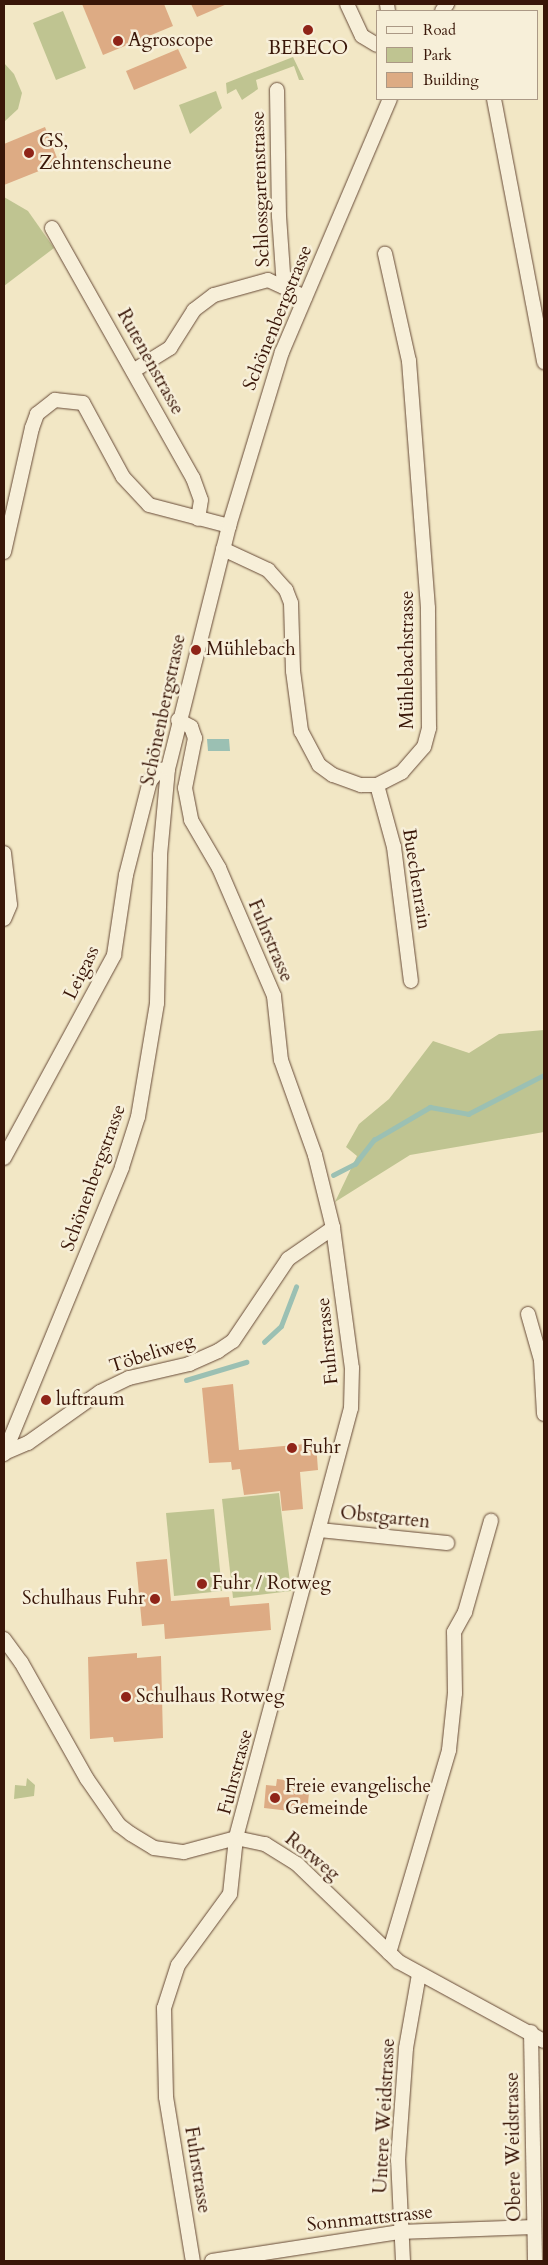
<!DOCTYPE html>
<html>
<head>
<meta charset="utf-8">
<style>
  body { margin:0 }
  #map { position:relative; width:548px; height:2265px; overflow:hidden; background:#f2e7c5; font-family:Cardo,serif }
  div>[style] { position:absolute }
  .green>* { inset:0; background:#bfc491 }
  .water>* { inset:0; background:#9bc0b3 }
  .stream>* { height:4.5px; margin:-2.25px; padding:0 2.25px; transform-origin:2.25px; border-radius:2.25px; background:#9bc0b3 }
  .building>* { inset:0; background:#ddab84 }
  .roads { filter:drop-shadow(0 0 1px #674a37) drop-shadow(0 0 1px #674a37) }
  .minor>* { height:14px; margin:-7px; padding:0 7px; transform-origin:7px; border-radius:7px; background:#f7efd9 }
  .dots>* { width:14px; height:14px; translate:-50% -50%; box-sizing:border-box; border:2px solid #f7efd9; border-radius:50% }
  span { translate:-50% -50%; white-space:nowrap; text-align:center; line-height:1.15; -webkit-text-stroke:5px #f7efd9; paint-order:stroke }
  .poi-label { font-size:19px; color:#391608 }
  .left { translate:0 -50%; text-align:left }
  .right { translate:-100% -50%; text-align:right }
  .street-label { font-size:19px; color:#391608 }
  .frame { position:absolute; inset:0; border:5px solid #391608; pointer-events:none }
  .legend { position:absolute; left:376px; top:10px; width:162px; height:90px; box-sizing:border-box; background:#f7efd9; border:1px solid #ab9885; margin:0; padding:6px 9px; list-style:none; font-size:15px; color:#391608 }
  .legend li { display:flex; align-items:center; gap:10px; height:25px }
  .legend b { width:25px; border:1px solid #ab9885 }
</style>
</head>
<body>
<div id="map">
  <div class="green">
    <i style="clip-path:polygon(63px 11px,86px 68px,56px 80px,33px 23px)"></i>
    <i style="clip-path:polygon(293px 57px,304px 80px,299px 80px,294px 66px,256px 80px,258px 89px,242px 100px,236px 89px,227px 94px,226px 83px)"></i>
    <i style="clip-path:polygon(4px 63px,14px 74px,22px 93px,18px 109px,4px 122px)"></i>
    <i style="clip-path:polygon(216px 91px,222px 108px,190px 134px,179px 105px)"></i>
    <i style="clip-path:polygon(4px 197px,28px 211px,54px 248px,4px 286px)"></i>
    <i style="clip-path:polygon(544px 1030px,544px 1132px,410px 1155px,335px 1202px,357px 1156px,346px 1147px,359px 1124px,389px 1099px,433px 1041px,469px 1053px,499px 1034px)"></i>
    <i style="clip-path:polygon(279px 1493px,291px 1591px,233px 1598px,222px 1499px)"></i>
    <i style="clip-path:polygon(214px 1509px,222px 1591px,174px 1596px,166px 1513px)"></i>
    <i style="clip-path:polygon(27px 1778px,35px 1785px,34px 1796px,14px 1799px,15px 1785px,26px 1786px)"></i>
  </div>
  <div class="water">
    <i style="clip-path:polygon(207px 739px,229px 739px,230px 751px,208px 751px)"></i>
  </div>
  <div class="stream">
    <i style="left:333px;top:1175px;width:25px;rotate:-27deg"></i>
    <i style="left:355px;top:1164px;width:31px;rotate:-52deg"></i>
    <i style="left:374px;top:1140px;width:65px;rotate:-30.5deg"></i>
    <i style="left:430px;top:1107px;width:39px;rotate:10deg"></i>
    <i style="left:468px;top:1114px;width:85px;rotate:-27.2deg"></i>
    <i style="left:264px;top:1342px;width:23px;rotate:-43deg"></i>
    <i style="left:281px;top:1326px;width:42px;rotate:-69deg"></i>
    <i style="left:186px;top:1380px;width:63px;rotate:-16.7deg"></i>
  </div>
  <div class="building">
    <i style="clip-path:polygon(82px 4px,164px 4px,173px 26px,103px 55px)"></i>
    <i style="clip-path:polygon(191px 4px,227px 4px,197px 17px)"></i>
    <i style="clip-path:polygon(178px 49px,187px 68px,134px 90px,126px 71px)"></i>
    <i style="clip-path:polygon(45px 127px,59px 163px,4px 185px,4px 144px)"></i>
    <i style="clip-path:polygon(233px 1384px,239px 1450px,316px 1443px,318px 1470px,300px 1472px,303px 1509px,282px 1511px,280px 1491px,244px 1495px,240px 1469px,232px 1470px,231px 1462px,209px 1463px,202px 1388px)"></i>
    <i style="clip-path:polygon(167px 1559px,171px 1601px,229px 1597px,230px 1606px,269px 1603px,271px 1630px,165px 1639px,164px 1624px,142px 1626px,136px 1562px)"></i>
    <i style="clip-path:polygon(137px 1653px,137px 1658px,161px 1656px,163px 1738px,114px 1742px,113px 1737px,90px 1739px,88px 1657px)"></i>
    <i style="clip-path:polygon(277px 1779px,310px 1783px,307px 1813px,264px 1808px,266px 1785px,276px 1786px)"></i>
  </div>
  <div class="roads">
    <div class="minor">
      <i style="left:347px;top:4px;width:35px;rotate:65deg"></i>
      <i style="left:362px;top:36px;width:17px;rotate:31deg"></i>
      <i style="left:387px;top:4px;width:7px;rotate:82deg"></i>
      <i style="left:442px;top:11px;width:9px;rotate:-54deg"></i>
      <i style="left:277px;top:90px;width:126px;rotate:89.1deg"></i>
      <i style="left:279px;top:216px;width:71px;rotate:86deg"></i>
      <i style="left:494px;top:99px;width:268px;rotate:79.2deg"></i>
      <i style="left:52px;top:228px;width:287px;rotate:60.6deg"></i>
      <i style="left:193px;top:478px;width:23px;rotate:70deg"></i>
      <i style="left:201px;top:500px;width:19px;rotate:99deg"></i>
      <i style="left:133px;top:371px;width:44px;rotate:-31.9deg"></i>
      <i style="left:170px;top:348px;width:45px;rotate:-57.7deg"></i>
      <i style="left:194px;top:310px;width:25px;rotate:-37deg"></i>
      <i style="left:214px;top:295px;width:56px;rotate:-15.5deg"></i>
      <i style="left:268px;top:280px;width:41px;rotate:24.7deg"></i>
      <i style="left:223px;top:549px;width:50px;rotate:25deg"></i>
      <i style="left:268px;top:570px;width:27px;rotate:48deg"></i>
      <i style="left:286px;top:590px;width:14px;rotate:69deg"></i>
      <i style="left:291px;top:603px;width:68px;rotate:88.3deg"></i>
      <i style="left:293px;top:671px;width:61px;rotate:82.4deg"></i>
      <i style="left:301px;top:731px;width:38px;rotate:62deg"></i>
      <i style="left:319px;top:765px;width:17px;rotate:36deg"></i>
      <i style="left:333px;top:775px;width:30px;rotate:20deg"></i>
      <i style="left:361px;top:785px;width:16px"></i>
      <i style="left:377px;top:785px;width:28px;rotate:-27deg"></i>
      <i style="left:402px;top:772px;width:33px;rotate:-49deg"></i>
      <i style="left:424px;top:747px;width:20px;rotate:-75deg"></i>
      <i style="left:429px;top:728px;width:120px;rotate:-90.5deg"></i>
      <i style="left:428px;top:608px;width:248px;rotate:-94.4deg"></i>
      <i style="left:409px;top:361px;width:110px;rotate:-102.6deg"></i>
      <i style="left:4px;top:552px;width:127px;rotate:-77.3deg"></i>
      <i style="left:32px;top:428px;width:15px;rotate:-70deg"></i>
      <i style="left:37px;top:414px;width:23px;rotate:-38deg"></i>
      <i style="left:55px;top:400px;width:28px;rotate:6deg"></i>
      <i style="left:83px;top:403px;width:84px;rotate:61.6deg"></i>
      <i style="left:123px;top:477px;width:38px;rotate:47deg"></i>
      <i style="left:149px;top:505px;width:83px;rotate:14.7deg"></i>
      <i style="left:178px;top:720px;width:15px;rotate:28deg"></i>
      <i style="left:191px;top:727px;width:12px;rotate:70deg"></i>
      <i style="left:195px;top:738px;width:51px;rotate:101.3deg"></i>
      <i style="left:185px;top:788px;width:33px;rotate:79deg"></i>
      <i style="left:191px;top:820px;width:56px;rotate:59.7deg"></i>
      <i style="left:219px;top:868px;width:139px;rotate:66.7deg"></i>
      <i style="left:274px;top:996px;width:64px;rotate:83.8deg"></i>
      <i style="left:281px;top:1060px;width:101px;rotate:70.3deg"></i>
      <i style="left:315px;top:1155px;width:75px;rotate:76.1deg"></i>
      <i style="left:333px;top:1228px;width:141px;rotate:82.3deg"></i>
      <i style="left:352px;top:1368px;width:40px;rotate:91.4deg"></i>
      <i style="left:351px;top:1408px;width:445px;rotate:105deg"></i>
      <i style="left:236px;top:1838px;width:56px;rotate:96.1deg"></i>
      <i style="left:230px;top:1894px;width:88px;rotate:126.2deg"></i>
      <i style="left:178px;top:1965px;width:45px;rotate:108deg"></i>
      <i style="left:164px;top:2008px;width:89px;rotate:88.7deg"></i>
      <i style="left:166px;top:2097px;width:166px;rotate:80.7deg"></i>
      <i style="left:377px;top:785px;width:64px;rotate:74.7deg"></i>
      <i style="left:394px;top:847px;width:135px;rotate:82.8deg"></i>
      <i style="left:4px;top:853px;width:52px;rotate:83.4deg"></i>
      <i style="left:10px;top:905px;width:15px;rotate:113deg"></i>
      <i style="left:4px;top:1158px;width:231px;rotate:-61.5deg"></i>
      <i style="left:114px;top:955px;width:81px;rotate:-81.5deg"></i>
      <i style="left:126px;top:875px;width:97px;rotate:-75.7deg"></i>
      <i style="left:150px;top:781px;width:14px;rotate:-51deg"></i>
      <i style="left:159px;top:770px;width:9px;rotate:-6deg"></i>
      <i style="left:528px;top:1314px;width:48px;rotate:74.2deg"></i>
      <i style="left:541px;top:1360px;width:54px;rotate:86.8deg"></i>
      <i style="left:4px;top:1453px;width:26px;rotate:-23deg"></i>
      <i style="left:28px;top:1443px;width:88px;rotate:-35.3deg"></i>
      <i style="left:100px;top:1392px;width:32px;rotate:-26deg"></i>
      <i style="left:129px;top:1378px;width:62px;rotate:-13.1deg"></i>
      <i style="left:189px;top:1364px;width:32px;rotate:-24deg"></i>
      <i style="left:218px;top:1351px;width:18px;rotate:-34deg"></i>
      <i style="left:233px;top:1341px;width:99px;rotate:-56.1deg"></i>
      <i style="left:288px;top:1259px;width:55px;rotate:-34.6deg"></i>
      <i style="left:4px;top:1454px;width:310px;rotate:-67.6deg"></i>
      <i style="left:122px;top:1167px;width:52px;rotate:-72.3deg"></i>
      <i style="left:138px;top:1117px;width:116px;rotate:-80.5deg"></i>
      <i style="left:157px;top:1003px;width:148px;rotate:-88.8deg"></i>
      <i style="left:160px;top:855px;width:86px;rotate:-84.7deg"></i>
      <i style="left:168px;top:769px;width:251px;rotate:-75.9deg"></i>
      <i style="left:229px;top:526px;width:182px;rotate:-73.1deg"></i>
      <i style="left:282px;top:352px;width:275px;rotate:-66.9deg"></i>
      <i style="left:319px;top:1530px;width:129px;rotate:5.8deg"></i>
      <i style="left:4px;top:1639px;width:29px;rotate:54deg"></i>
      <i style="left:21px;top:1662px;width:134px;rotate:60.6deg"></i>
      <i style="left:87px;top:1779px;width:56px;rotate:55.2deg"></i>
      <i style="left:119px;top:1825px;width:15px;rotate:37deg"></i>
      <i style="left:131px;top:1834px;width:27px;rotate:31deg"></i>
      <i style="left:154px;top:1848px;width:30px;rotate:8deg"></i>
      <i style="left:184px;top:1852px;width:54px;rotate:-15.1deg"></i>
      <i style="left:236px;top:1838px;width:30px;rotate:12deg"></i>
      <i style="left:265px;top:1844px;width:38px;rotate:32deg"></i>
      <i style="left:297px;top:1864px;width:141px;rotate:43.9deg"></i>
      <i style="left:399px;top:1962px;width:165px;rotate:28.6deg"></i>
      <i style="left:389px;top:1953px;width:212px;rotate:-73.5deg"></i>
      <i style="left:449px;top:1750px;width:57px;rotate:-84deg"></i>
      <i style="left:455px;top:1693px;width:61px;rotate:-90.9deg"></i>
      <i style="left:454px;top:1632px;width:23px;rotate:-61deg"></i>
      <i style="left:465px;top:1612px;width:95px;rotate:-74.1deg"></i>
      <i style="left:531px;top:2032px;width:229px;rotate:89deg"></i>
      <i style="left:212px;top:2261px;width:189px;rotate:-8.8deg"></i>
      <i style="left:399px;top:2232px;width:135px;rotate:-2.1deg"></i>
      <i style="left:403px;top:2261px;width:101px;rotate:-92.8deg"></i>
      <i style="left:398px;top:2160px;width:112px;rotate:-85.9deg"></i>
      <i style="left:406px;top:2048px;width:75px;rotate:-80deg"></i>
    </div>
  </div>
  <div class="dots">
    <i style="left:308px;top:30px;background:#8f2418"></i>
    <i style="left:118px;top:41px;background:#8f2418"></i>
    <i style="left:29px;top:153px;background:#8f2418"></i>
    <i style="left:196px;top:650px;background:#8f2418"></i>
    <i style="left:46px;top:1400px;background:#8f2418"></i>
    <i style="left:292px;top:1448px;background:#8f2418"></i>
    <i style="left:202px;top:1584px;background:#8f2418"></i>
    <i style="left:155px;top:1599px;background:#8f2418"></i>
    <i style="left:126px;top:1697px;background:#8f2418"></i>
    <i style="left:275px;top:1798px;background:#8f2418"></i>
  </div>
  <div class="poi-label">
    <span class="left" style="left:128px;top:41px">Agroscope</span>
    <span style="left:308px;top:49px">BEBECO</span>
    <span class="left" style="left:39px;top:153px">GS,<br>Zehntenscheune</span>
    <span class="left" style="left:206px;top:650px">Mühlebach</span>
    <span class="left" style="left:56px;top:1400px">luftraum</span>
    <span class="left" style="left:302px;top:1448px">Fuhr</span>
    <span class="left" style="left:212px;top:1584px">Fuhr / Rotweg</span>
    <span class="right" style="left:145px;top:1599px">Schulhaus Fuhr</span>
    <span class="left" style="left:136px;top:1697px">Schulhaus Rotweg</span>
    <span class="left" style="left:285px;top:1798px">Freie evangelische<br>Gemeinde</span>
  </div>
  <div class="street-label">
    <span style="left:261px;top:189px;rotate:-92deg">Schlossgartenstrasse</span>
    <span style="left:278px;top:318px;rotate:-68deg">Schönenbergstrasse</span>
    <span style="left:150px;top:362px;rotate:61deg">Rutenenstrasse</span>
    <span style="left:408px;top:660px;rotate:-90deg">Mühlebachstrasse</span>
    <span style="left:164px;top:710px;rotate:-78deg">Schönenbergstrasse</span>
    <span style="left:416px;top:879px;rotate:81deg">Buechenrain</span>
    <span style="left:270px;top:941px;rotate:67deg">Fuhrstrasse</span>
    <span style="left:82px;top:973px;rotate:-64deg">Leigass</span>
    <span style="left:94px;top:1178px;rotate:-70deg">Schönenbergstrasse</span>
    <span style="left:328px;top:1341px;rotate:-96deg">Fuhrstrasse</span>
    <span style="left:152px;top:1354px;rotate:-18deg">Töbeliweg</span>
    <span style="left:385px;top:1518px;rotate:6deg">Obstgarten</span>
    <span style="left:236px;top:1772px;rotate:-75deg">Fuhrstrasse</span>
    <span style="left:312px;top:1857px;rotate:39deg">Rotweg</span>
    <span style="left:385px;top:2116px;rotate:-87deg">Untere Weidstrasse</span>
    <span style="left:514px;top:2147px;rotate:-91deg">Obere Weidstrasse</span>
    <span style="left:197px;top:2170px;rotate:81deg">Fuhrstrasse</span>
    <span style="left:370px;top:2219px;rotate:-6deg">Sonnmattstrasse</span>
  </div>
  <div class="frame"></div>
  <ul class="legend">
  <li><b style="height:6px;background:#f7efd9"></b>Road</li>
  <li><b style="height:14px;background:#bfc491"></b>Park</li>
  <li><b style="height:14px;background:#ddab84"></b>Building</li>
  </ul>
</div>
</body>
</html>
